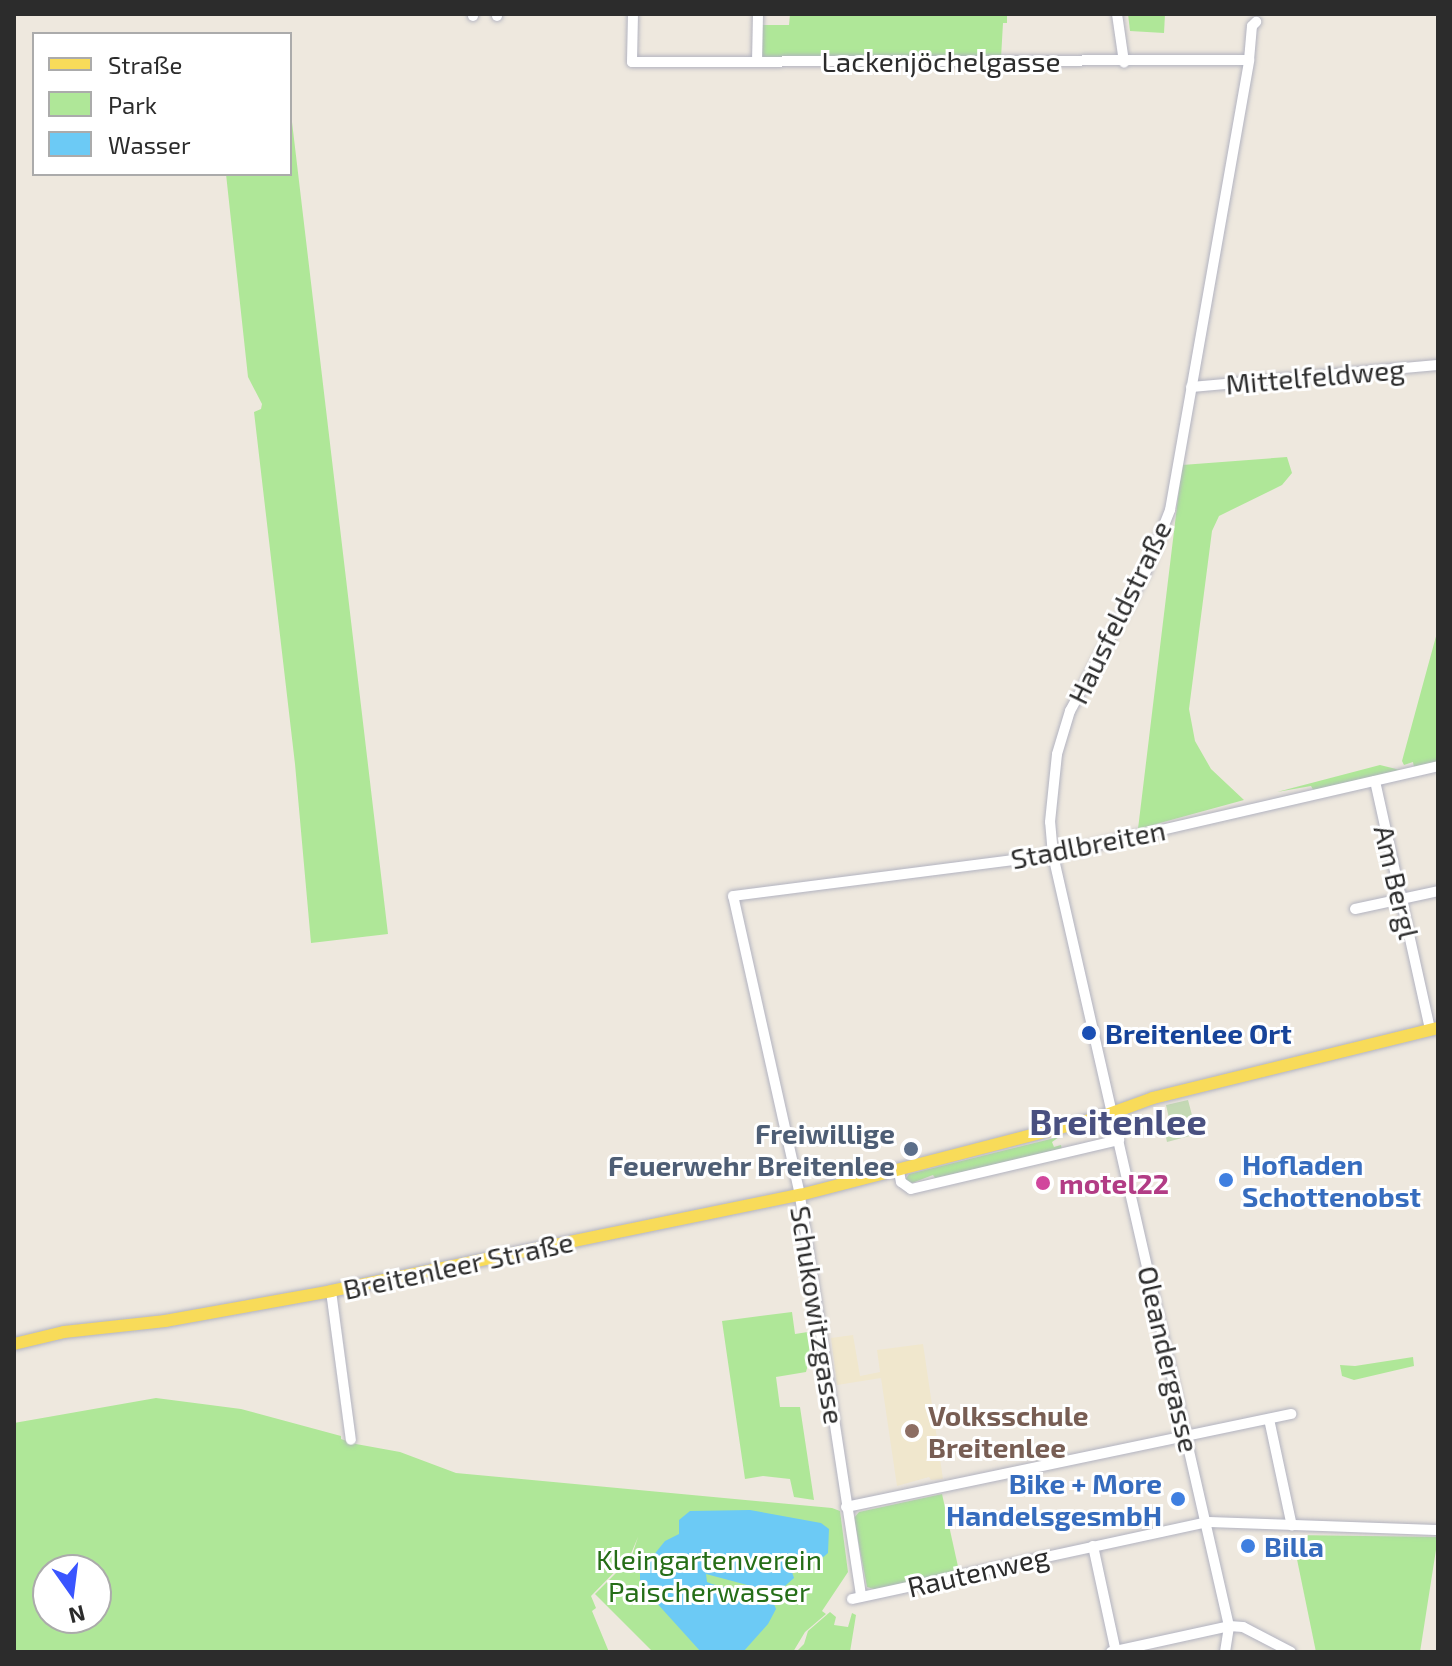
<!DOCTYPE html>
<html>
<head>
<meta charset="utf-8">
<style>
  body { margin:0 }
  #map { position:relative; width:1452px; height:1666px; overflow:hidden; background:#eee8de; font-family:"Exo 2",sans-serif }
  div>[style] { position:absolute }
  .education>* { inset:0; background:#f0e7cd }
  .green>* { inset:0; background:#afe798 }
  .cemetery>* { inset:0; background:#c4d9b4 }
  .water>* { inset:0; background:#6ccaf5 }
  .roads { filter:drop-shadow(0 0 2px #b2b3c0) drop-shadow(0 0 2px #b2b3c0) }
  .minor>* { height:10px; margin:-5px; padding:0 5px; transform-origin:5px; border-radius:5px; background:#fff }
  .major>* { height:12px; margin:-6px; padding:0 6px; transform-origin:6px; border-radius:6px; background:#f8db59 }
  .dots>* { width:22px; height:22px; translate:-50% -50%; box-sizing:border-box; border:4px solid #fff; border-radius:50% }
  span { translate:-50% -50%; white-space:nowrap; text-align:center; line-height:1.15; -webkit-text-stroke:6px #fff; paint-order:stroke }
  .street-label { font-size:28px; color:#2c2c2c }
  .transit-label { font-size:28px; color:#164399; font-weight:700 }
  .left { translate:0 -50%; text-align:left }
  .service-label { font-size:28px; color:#4e5e75; font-weight:700 }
  .right { translate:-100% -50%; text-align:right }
  .shop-label { font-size:28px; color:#366cbe; font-weight:700 }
  .hotel-label { font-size:28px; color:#b23c85; font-weight:700 }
  .education-label { font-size:28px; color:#785e54; font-weight:700 }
  .park-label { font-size:28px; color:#256e17 }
  .district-label { font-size:36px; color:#495080; font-weight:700 }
  .frame { position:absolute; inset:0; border:16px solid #2c2c2c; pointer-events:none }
  .legend { position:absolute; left:32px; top:32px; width:260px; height:144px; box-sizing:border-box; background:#fff; border:2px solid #ababab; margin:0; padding:10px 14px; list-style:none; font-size:24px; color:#2c2c2c }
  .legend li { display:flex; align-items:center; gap:16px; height:40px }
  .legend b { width:40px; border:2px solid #ababab }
  .north { position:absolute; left:32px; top:1554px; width:80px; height:80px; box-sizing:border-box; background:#fff; border:2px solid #ababab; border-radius:50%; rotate:166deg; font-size:22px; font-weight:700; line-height:32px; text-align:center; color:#2c2c2c }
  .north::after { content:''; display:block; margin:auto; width:28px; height:36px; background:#3a55ff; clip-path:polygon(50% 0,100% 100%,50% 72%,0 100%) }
</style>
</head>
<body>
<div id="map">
  <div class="education">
    <i style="clip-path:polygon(853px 1335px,860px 1376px,880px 1372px,877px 1350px,923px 1344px,943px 1479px,931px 1480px,929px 1477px,897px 1486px,881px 1378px,837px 1385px,831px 1338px)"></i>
  </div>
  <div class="green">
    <i style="clip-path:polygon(790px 14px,1007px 14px,1007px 23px,1003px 23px,1001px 58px,761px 58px,761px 25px,789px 25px)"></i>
    <i style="clip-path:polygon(1128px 14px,1165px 14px,1164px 33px,1130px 31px)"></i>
    <i style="clip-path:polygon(290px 105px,388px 934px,311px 943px,295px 764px,254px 412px,261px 409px,262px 404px,248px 377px,226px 174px,290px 174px)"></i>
    <i style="clip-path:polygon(1287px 457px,1292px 473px,1282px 485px,1219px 516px,1212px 531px,1189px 709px,1195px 741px,1211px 769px,1244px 800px,1138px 829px,1182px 465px)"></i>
    <i style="clip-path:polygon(1438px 629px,1438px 762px,1414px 767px,1413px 762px,1404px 765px,1402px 761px)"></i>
    <i style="clip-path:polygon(1380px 765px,1404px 771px,1314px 791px,1311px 786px,1277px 792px)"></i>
    <i style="clip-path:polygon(1059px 1137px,1052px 1142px,1054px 1147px,1061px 1145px,1062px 1150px,935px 1178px,933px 1175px,912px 1183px,905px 1180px,909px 1174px)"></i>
    <i style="clip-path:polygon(792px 1312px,795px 1334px,814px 1331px,815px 1339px,806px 1372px,776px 1377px,780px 1407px,800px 1407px,814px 1500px,794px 1497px,790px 1479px,763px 1476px,745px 1479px,722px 1321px)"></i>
    <i style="clip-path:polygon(1413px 1357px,1414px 1366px,1354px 1380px,1342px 1376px,1340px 1365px,1355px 1366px)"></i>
    <i style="clip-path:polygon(evenodd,156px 1398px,241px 1409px,341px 1436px,341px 1439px,356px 1444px,400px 1452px,456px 1473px,832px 1508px,840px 1511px,848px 1572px,822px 1611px,826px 1614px,805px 1632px,793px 1652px,653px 1652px,595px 1594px,631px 1558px,638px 1537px,630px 1556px,591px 1596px,596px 1608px,592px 1611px,609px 1652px,14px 1652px,14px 1423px,156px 1398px,48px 1570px,96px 1570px,96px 1618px,48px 1618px,48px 1570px)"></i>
    <i style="clip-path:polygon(942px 1494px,959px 1571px,877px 1590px,867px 1587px,854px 1518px,859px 1512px)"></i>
    <i style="clip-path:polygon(1292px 1535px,1438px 1537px,1420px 1652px,1316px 1652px)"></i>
    <i style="clip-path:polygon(830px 1612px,836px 1617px,834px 1625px,848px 1627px,852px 1613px,856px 1615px,850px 1652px,796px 1652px,804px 1644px,808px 1631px)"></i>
  </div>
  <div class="cemetery">
    <i style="clip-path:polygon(1188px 1100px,1197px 1134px,1167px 1142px,1165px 1133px,1172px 1131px,1166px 1105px)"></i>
  </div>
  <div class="water">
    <i style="clip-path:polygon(750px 1510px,821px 1523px,829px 1529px,828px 1553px,821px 1559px,803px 1558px,792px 1572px,794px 1578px,777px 1593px,706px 1574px,707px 1582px,712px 1584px,772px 1599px,776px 1609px,768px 1624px,743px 1652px,701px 1652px,654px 1600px,640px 1580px,640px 1572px,665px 1541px,679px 1534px,679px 1520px,690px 1511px)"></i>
  </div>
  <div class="roads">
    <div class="minor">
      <i style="left:473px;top:14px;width:2px;rotate:90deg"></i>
      <i style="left:633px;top:14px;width:48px;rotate:91.2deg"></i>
      <i style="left:632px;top:62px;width:617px;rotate:-0.19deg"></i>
      <i style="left:1117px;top:14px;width:49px;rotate:81.7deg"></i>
      <i style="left:497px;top:16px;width:2px;rotate:-90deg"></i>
      <i style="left:757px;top:62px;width:48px;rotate:-88.8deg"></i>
      <i style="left:1191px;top:387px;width:248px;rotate:-5.1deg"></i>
      <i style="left:1375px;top:781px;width:255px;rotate:77.5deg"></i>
      <i style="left:1355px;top:909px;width:85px;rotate:-12.2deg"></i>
      <i style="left:899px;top:1171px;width:11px;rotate:80deg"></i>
      <i style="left:901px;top:1182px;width:12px;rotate:35deg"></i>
      <i style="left:911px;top:1189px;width:214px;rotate:-13.3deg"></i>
      <i style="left:331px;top:1291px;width:150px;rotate:82.4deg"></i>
      <i style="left:1269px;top:1419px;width:109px;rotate:77.9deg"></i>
      <i style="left:846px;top:1507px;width:455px;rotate:-11.8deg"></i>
      <i style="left:1093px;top:1546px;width:108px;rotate:77.8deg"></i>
      <i style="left:861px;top:1595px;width:405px;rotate:-98.7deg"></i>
      <i style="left:800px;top:1195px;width:306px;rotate:-102.6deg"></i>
      <i style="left:733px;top:896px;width:323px;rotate:-7.3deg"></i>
      <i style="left:1053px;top:855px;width:395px;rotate:-13deg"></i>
      <i style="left:852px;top:1599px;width:363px;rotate:-12.2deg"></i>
      <i style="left:1207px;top:1522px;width:231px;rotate:2deg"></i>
      <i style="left:1111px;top:1652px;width:121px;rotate:-12.4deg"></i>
      <i style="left:1229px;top:1626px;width:14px;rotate:4deg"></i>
      <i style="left:1243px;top:1627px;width:54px;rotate:27.5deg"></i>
      <i style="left:1225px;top:1652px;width:26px;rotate:-81deg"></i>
      <i style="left:1229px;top:1626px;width:791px;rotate:-102.86deg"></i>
      <i style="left:1053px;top:855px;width:33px;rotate:-95deg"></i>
      <i style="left:1050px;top:822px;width:68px;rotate:-84.1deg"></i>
      <i style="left:1057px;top:754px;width:45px;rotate:-73.2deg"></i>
      <i style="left:1070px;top:711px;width:159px;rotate:-61.5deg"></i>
      <i style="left:1146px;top:571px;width:66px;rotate:-68.5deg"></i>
      <i style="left:1170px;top:510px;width:457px;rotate:-80deg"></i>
      <i style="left:1249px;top:60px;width:34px;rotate:-85deg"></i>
      <i style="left:1252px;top:26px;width:6px;rotate:-45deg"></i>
    </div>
    <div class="major">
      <i style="left:14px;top:1344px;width:51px;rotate:-13.5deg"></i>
      <i style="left:64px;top:1332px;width:102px;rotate:-6.2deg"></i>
      <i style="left:165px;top:1321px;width:169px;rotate:-10.2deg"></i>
      <i style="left:331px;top:1291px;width:479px;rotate:-11.6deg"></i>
      <i style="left:800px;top:1195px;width:311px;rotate:-14.5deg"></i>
      <i style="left:1101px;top:1117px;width:55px;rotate:-20.1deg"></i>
      <i style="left:1153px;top:1098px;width:293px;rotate:-13.8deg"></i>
    </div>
  </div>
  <div class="dots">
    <i style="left:1089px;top:1033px;background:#1a4fb4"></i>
    <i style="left:911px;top:1149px;background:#5c6f8a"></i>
    <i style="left:1226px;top:1180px;background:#3f7fe0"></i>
    <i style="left:1043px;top:1183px;background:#d1479c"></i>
    <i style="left:912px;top:1431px;background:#8d6e63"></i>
    <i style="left:1178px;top:1499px;background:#3f7fe0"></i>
    <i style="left:1248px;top:1546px;background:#3f7fe0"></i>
  </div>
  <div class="street-label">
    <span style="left:941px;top:61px">Lackenjöchelgasse</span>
    <span style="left:1315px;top:376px;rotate:-5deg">Mittelfeldweg</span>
    <span style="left:1119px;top:612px;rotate:-64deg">Hausfeldstraße</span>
    <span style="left:1088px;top:844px;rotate:-11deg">Stadlbreiten</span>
    <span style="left:1397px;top:882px;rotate:77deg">Am Bergl</span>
    <span style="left:458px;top:1265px;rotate:-12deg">Breitenleer Straße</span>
    <span style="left:818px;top:1315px;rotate:81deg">Schukowitzgasse</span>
    <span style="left:1169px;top:1359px;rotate:77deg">Oleandergasse</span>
    <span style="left:978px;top:1571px;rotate:-13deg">Rautenweg</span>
  </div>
  <div class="transit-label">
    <span class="left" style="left:1105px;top:1033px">Breitenlee Ort</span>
  </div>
  <div class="service-label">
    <span class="right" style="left:895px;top:1149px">Freiwillige<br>Feuerwehr Breitenlee</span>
  </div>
  <div class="shop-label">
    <span class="left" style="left:1242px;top:1180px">Hofladen<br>Schottenobst</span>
    <span class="right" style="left:1162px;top:1499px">Bike + More<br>HandelsgesmbH</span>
    <span class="left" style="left:1264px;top:1546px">Billa</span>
  </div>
  <div class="hotel-label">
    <span class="left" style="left:1059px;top:1183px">motel22</span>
  </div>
  <div class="education-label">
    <span class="left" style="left:928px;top:1431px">Volksschule<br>Breitenlee</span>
  </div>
  <div class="park-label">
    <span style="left:709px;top:1575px">Kleingartenverein<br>Paischerwasser</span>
  </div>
  <div class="district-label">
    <span style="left:1118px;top:1121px">Breitenlee</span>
  </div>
  <div class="frame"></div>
  <ul class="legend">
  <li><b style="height:10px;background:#f8db59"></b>Straße</li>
  <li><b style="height:22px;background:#afe798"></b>Park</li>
  <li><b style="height:22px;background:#6ccaf5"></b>Wasser</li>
  </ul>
  <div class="north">N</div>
</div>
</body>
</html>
